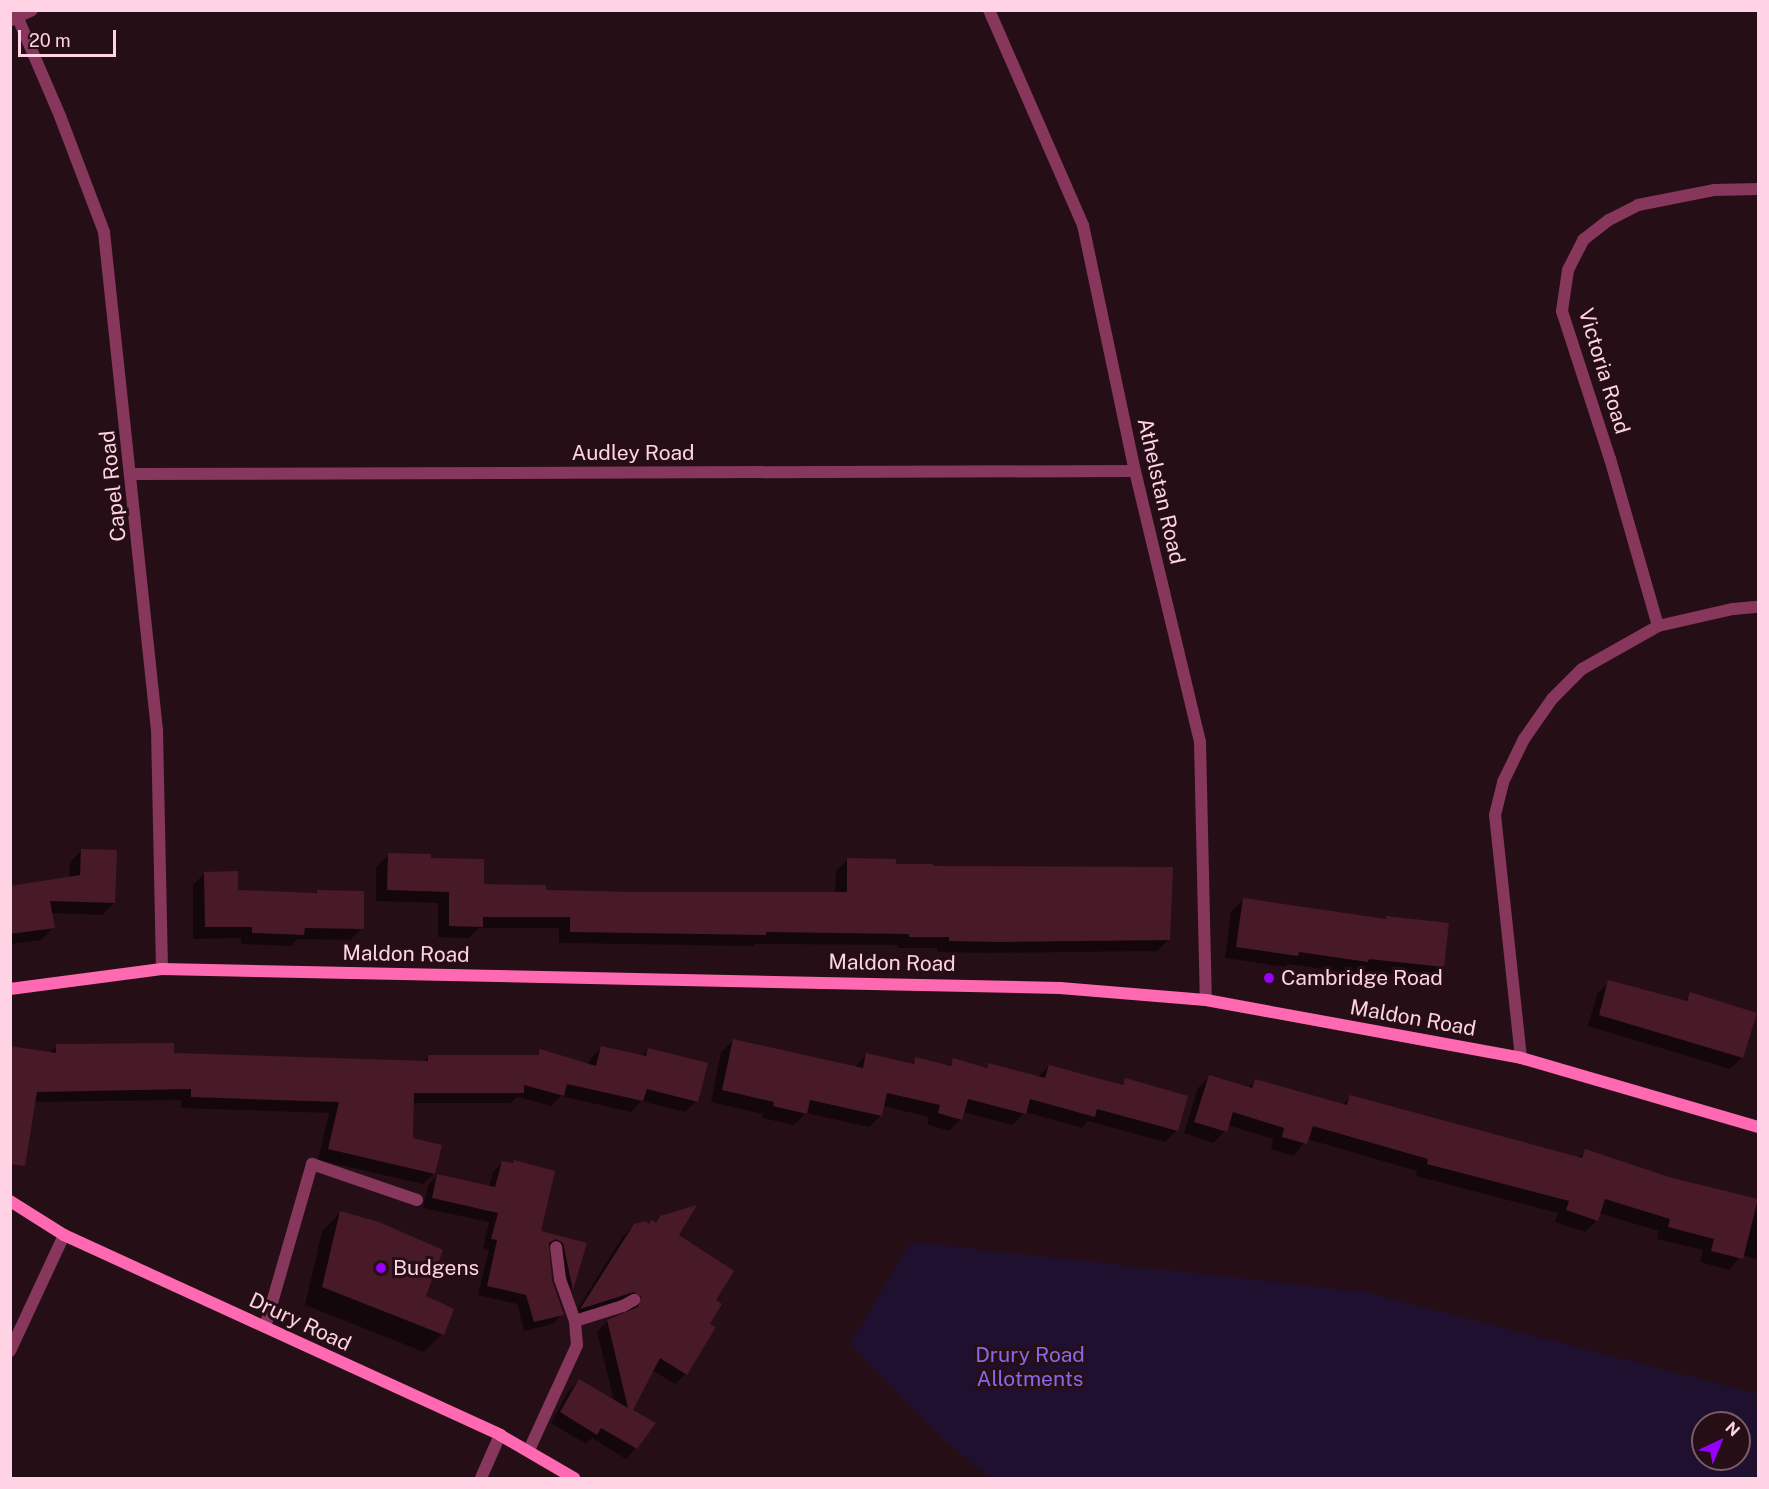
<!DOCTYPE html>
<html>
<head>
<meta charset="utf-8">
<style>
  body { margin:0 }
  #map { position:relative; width:1769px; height:1489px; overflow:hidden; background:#260e16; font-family:"Public Sans",sans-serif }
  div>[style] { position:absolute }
  .green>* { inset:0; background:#1f1030 }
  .shadow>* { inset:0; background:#0007 }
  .building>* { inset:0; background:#481927 }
  .minor>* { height:12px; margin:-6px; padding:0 6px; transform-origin:6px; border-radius:6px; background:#87365c }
  .secondary>* { height:12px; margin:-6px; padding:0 6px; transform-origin:6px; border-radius:6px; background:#ff69b1 }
  .dots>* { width:16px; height:16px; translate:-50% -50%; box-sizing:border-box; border:3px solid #260e16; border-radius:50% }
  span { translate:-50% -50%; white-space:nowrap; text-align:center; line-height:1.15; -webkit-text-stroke:6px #260e16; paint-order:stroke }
  .street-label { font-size:21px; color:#ffd2e4 }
  .poi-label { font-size:21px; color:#ffd2e4 }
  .left { translate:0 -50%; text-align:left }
  .park-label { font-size:21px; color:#8869e8 }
  .frame { position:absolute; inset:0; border:12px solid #ffd2e4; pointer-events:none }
  .north { position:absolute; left:1691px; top:1411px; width:60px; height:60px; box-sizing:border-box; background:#260e16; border:2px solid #7d5c68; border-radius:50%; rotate:44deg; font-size:16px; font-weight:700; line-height:24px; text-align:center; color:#ffd2e4 }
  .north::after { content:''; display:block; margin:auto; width:21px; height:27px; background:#9700fd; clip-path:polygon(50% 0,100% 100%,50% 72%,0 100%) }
  .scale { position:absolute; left:18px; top:30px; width:98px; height:27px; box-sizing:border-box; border:3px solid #ffd2e4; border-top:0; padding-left:8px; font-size:18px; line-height:21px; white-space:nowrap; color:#ffd2e4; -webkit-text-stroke:4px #260e16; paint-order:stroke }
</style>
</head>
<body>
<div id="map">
  <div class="green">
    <i style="clip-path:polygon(evenodd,911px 1242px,1365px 1292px,1758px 1394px,1758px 1478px,991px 1478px,948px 1443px,850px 1344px,911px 1242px,1703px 1423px,1739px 1423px,1739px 1459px,1703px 1459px,1703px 1423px)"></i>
  </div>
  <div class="shadow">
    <i style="clip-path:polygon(82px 850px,114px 903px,102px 915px,51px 913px,53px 928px,41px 940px,10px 944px,10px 889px,69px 879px,70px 862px)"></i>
    <i style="clip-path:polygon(388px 855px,430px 859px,482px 885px,545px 891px,835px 894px,836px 871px,848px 859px,931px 867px,1169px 939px,1157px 951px,985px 953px,937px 952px,937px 948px,898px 948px,898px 945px,755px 944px,753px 946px,559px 943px,559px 928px,479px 928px,469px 938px,438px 937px,438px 903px,376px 901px,376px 867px)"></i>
    <i style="clip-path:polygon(205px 873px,237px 891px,314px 894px,317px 891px,362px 928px,350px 940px,298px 939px,291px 946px,241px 944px,241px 938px,193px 939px,193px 885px)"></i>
    <i style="clip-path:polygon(1243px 900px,1385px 920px,1387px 918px,1442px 966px,1431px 978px,1358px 971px,1355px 973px,1288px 964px,1285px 967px,1225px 958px,1231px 911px)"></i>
    <i style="clip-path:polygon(1609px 982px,1683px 1002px,1691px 994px,1742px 1057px,1730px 1069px,1588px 1026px,1597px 994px)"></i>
    <i style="clip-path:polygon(733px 1041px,855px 1067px,866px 1055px,910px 1065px,916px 1059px,947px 1067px,954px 1060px,984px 1069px,989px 1064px,1038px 1077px,1049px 1066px,1120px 1086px,1126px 1080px,1177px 1130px,1165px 1142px,1088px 1121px,1082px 1128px,1025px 1112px,1012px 1125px,963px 1112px,961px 1119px,949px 1131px,927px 1124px,929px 1117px,883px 1106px,881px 1115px,869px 1127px,806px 1113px,794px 1125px,762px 1118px,763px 1114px,711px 1102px,721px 1052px)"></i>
    <i style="clip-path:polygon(57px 1046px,172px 1055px,422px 1063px,429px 1056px,535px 1056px,540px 1051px,588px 1065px,590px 1059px,601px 1048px,641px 1057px,648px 1049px,696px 1101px,685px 1112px,641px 1101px,631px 1112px,561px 1096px,551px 1106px,518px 1097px,511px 1103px,412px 1103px,411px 1139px,434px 1173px,423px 1184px,318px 1160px,329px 1113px,181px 1108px,181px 1100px,34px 1102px,17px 1151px,49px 1053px)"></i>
    <i style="clip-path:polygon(1210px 1076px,1248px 1088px,1256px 1080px,1342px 1105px,1351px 1097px,1578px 1158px,1586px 1151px,1669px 1178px,1758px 1201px,1758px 1260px,1742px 1255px,1729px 1270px,1700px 1262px,1703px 1250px,1657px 1239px,1659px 1231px,1599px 1213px,1597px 1220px,1585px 1232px,1555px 1222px,1558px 1213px,1416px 1176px,1417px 1171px,1307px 1139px,1294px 1156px,1271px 1149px,1273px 1139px,1227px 1125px,1225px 1131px,1213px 1143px,1184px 1133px,1198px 1088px)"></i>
    <i style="clip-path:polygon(514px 1161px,539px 1233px,585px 1244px,571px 1289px,563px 1298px,554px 1252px,548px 1249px,550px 1281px,562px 1314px,553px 1324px,524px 1331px,517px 1304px,478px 1295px,489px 1250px,483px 1248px,489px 1222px,423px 1208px,428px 1185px,437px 1175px,489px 1187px,493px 1172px,503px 1162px,511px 1165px)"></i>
    <i style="clip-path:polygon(340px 1213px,424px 1297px,442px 1334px,424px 1352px,305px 1305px,322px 1231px)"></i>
    <i style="clip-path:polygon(661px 1217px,677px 1235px,714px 1300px,707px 1324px,686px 1374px,675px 1384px,652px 1370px,631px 1411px,636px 1448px,626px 1459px,592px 1438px,586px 1444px,551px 1423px,568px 1392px,579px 1381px,614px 1401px,597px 1332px,607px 1321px,630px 1312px,632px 1307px,572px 1318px,623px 1236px,635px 1225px,655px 1224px)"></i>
  </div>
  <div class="building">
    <i style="clip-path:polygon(81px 849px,117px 850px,115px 903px,50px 901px,55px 928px,10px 934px,10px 886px,80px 875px)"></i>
    <i style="clip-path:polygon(388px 853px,431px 854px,431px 858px,484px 859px,484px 884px,546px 885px,546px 890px,639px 892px,847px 892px,847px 858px,896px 859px,896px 864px,933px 864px,933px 866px,1173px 867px,1170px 940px,998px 942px,949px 941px,949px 937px,909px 937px,909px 934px,766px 932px,766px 935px,570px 932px,570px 917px,483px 917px,483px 927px,449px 926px,449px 892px,387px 890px)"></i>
    <i style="clip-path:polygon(238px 871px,238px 890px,317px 893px,317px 890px,364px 891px,364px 929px,305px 928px,304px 935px,252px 933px,252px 927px,205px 927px,204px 872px)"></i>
    <i style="clip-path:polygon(1243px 898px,1386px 919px,1386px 916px,1449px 923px,1444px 967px,1369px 959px,1368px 962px,1299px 952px,1298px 956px,1236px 947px)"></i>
    <i style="clip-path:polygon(1608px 980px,1687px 1001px,1690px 992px,1757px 1013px,1743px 1058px,1599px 1015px)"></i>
    <i style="clip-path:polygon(733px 1039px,863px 1068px,866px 1053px,914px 1064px,915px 1057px,951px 1066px,953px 1058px,987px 1068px,988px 1063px,1045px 1078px,1049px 1065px,1123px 1085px,1125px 1078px,1188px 1096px,1178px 1131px,1097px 1109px,1095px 1117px,1030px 1099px,1026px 1114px,968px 1099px,962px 1120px,938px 1113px,940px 1105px,887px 1093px,882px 1116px,810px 1100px,807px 1114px,773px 1106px,774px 1102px,722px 1090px)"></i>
    <i style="clip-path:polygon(174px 1043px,174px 1053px,428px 1061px,428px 1055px,538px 1055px,540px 1049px,596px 1066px,601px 1046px,646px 1056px,648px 1048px,708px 1063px,698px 1102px,647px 1089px,643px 1101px,567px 1084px,564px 1096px,524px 1085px,524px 1093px,414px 1093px,413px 1138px,442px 1145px,435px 1174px,328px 1149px,339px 1102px,191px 1097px,191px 1089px,37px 1092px,25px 1166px,10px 1164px,10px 1046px,56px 1053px,56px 1044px)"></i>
    <i style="clip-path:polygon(1209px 1075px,1252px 1088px,1255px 1079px,1347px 1105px,1350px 1095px,1582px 1158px,1585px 1149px,1669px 1177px,1758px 1199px,1743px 1259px,1711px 1251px,1714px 1239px,1668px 1227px,1670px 1219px,1605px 1199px,1598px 1221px,1566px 1210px,1569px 1201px,1427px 1164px,1428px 1159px,1313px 1126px,1307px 1144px,1282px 1137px,1284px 1128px,1233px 1112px,1227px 1132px,1194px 1122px)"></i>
    <i style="clip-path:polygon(514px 1160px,555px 1171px,541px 1231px,587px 1243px,573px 1290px,563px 1243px,556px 1239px,549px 1243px,552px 1280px,564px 1315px,534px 1322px,526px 1295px,487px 1286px,497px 1240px,491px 1239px,498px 1213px,432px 1198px,437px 1174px,495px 1187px,502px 1161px,513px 1163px)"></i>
    <i style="clip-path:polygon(697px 1205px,679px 1235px,734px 1271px,716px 1300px,722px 1304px,710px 1324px,716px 1327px,687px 1375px,660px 1358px,633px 1410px,656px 1423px,637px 1449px,601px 1428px,597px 1435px,560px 1412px,579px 1379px,628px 1408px,607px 1320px,638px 1307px,641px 1297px,634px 1292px,580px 1309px,634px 1224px,645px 1221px,649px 1224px,651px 1220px,656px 1223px,660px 1216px)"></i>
    <i style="clip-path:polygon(340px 1211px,379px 1222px,443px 1250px,426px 1296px,454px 1309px,444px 1335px,322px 1287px)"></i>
  </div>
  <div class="minor">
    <i style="left:989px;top:10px;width:235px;rotate:66.4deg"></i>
    <i style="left:1083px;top:225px;width:251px;rotate:78.1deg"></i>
    <i style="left:1135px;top:471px;width:279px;rotate:76.5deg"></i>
    <i style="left:1200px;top:742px;width:258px;rotate:88.7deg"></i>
    <i style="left:17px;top:16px;width:109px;rotate:66.7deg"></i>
    <i style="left:60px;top:116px;width:124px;rotate:69.2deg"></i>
    <i style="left:104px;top:232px;width:501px;rotate:83.93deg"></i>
    <i style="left:157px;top:730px;width:239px;rotate:88.8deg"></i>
    <i style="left:11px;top:20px;width:23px;rotate:-25deg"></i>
    <i style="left:132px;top:474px;width:1003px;rotate:-0.17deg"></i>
    <i style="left:1658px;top:626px;width:174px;rotate:-106deg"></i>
    <i style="left:1610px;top:459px;width:156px;rotate:-108deg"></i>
    <i style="left:1562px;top:311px;width:41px;rotate:-81.7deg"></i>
    <i style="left:1568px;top:270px;width:34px;rotate:-63deg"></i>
    <i style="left:1583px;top:240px;width:33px;rotate:-38deg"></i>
    <i style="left:1609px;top:220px;width:33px;rotate:-27deg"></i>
    <i style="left:1638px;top:205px;width:77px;rotate:-11.2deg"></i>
    <i style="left:1714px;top:190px;width:44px;rotate:-1.3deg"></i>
    <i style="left:1521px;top:1058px;width:244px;rotate:-96.1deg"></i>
    <i style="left:1495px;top:815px;width:34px;rotate:-76deg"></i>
    <i style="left:1503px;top:782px;width:48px;rotate:-64deg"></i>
    <i style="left:1524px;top:739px;width:49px;rotate:-55deg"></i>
    <i style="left:1552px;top:699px;width:42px;rotate:-45deg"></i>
    <i style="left:1582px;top:669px;width:87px;rotate:-29.5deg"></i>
    <i style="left:1658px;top:626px;width:77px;rotate:-12.8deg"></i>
    <i style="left:1733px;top:609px;width:25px;rotate:-5deg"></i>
    <i style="left:575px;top:1321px;width:50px;rotate:-17.4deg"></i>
    <i style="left:623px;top:1306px;width:13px;rotate:-29deg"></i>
    <i style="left:265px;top:1327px;width:170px;rotate:-73.9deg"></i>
    <i style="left:312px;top:1164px;width:111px;rotate:18.9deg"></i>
    <i style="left:10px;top:1351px;width:128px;rotate:-65deg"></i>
    <i style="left:529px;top:1450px;width:115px;rotate:-65.4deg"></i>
    <i style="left:577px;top:1345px;width:24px;rotate:-95deg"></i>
    <i style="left:575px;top:1321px;width:45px;rotate:-109.7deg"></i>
    <i style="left:560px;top:1279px;width:32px;rotate:-97deg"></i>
    <i style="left:481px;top:1478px;width:47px;rotate:-66.2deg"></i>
  </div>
  <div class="secondary">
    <i style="left:10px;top:989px;width:153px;rotate:-7.5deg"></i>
    <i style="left:162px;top:969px;width:898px;rotate:1.21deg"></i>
    <i style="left:1060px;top:988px;width:146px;rotate:4.7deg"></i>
    <i style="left:1206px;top:1000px;width:320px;rotate:10.4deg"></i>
    <i style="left:1521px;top:1058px;width:247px;rotate:16.2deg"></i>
    <i style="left:10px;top:1201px;width:64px;rotate:32.2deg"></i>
    <i style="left:64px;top:1235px;width:480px;rotate:24.6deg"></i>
    <i style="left:500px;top:1435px;width:86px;rotate:30.2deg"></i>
  </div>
  <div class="dots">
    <i style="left:1269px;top:978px;background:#9700fd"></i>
    <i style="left:381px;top:1268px;background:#9700fd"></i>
  </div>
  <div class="street-label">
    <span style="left:1604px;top:371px;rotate:73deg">Victoria Road</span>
    <span style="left:633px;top:453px">Audley Road</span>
    <span style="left:113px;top:486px;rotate:-96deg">Capel Road</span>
    <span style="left:1161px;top:491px;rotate:77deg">Athelstan Road</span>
    <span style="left:406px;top:954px;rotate:1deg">Maldon Road</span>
    <span style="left:892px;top:963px;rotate:1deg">Maldon Road</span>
    <span style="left:1413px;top:1018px;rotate:10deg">Maldon Road</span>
    <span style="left:300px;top:1322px;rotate:25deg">Drury Road</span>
  </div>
  <div class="poi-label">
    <span class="left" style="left:1281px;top:978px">Cambridge Road</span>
    <span class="left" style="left:393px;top:1268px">Budgens</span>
  </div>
  <div class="park-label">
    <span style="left:1030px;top:1367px">Drury Road<br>Allotments</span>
  </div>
  <div class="frame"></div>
  <div class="north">N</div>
  <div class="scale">20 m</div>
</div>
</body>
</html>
